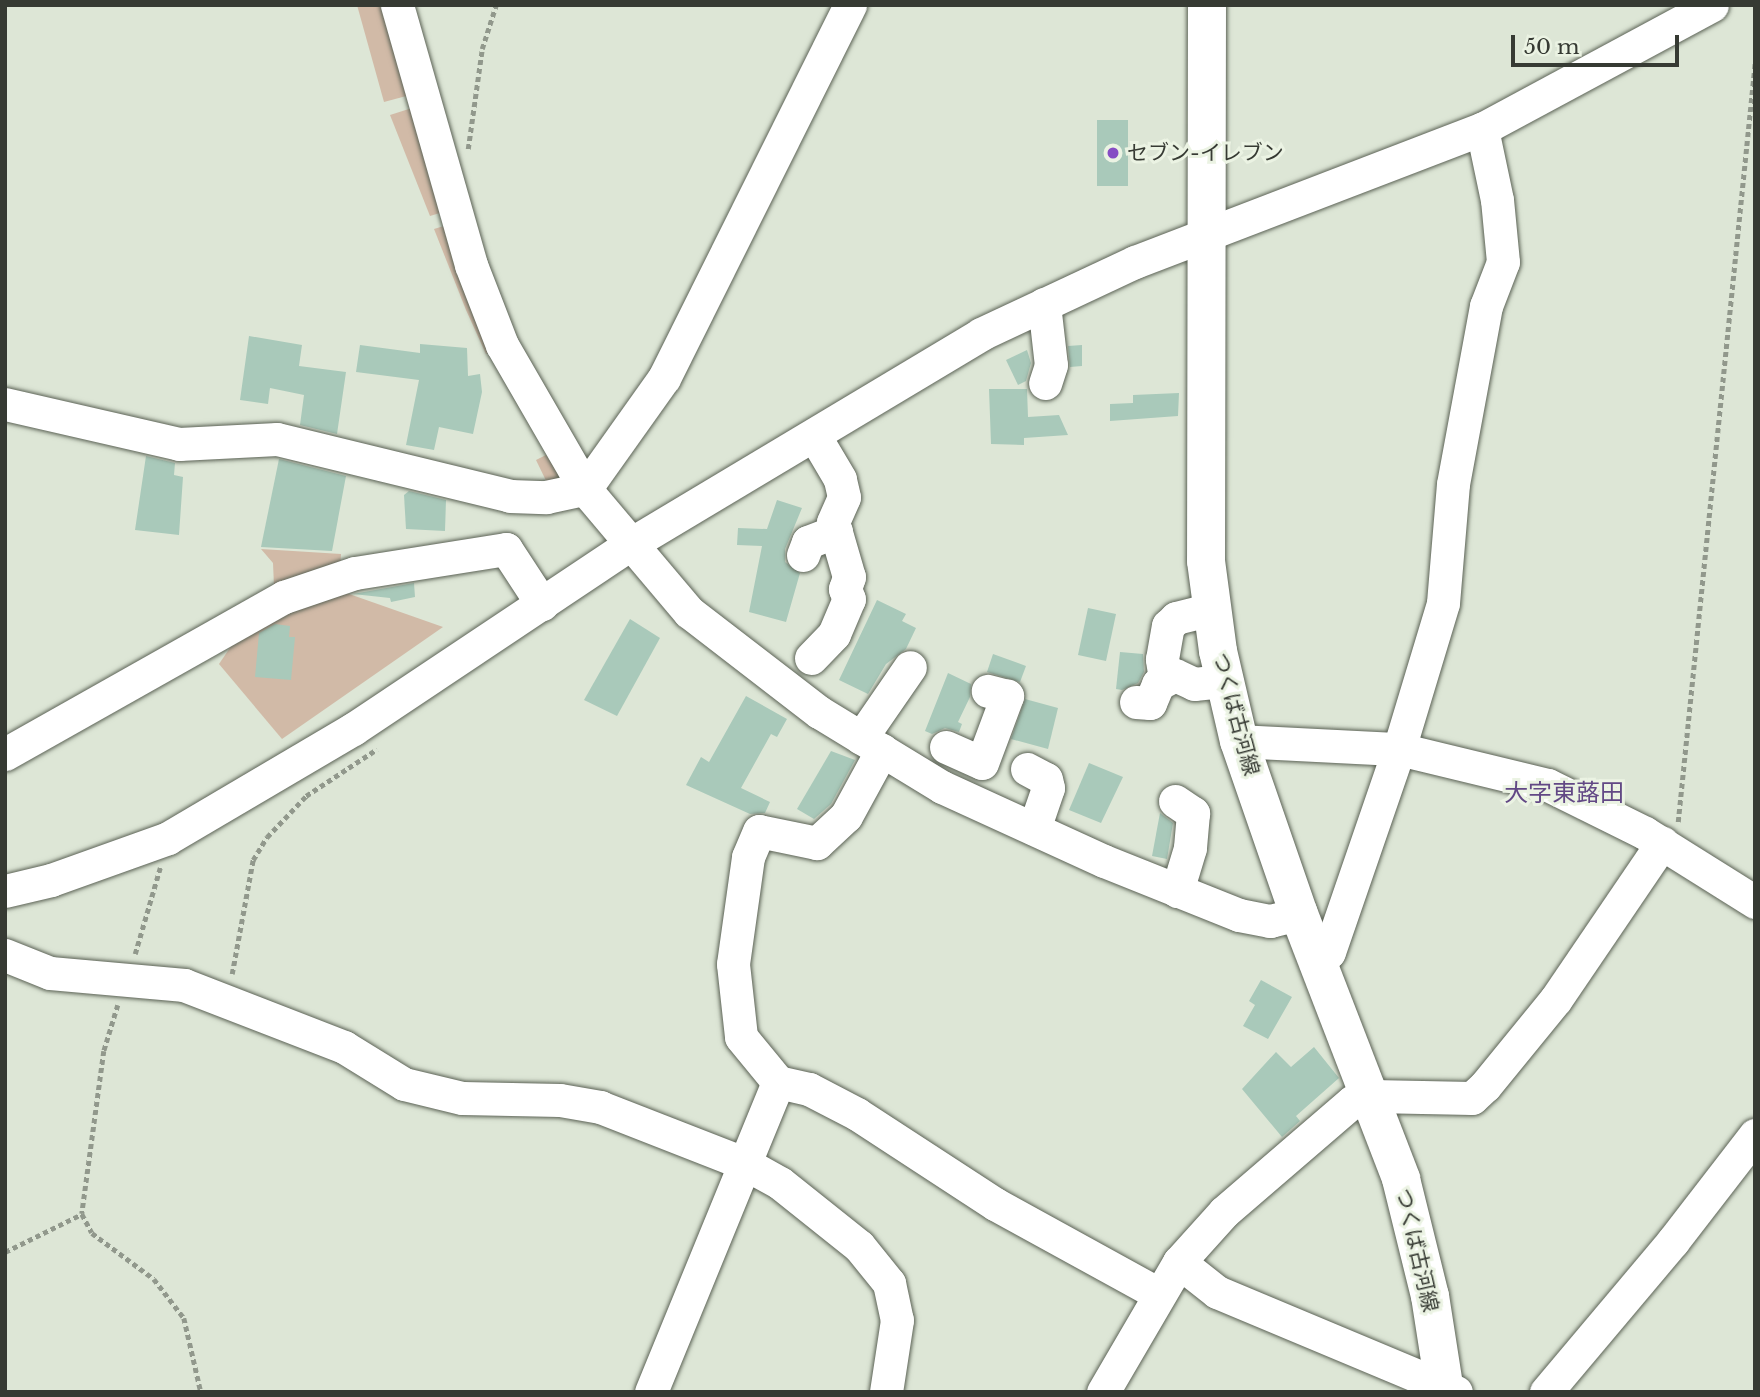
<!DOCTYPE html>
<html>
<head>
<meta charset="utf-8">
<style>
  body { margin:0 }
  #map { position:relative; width:1760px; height:1397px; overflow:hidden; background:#dde6d6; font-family:"Libre Baskerville","Noto Sans JP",serif }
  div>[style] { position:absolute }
  .green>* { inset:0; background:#d1baa7 }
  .building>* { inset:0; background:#a9c9ba }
  .path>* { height:4.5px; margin-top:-2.25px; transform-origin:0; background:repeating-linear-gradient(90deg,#91988c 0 5px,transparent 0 8.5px) }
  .roads { filter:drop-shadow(0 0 2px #5b6255) drop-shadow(0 0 2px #5b6255) }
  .minor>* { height:33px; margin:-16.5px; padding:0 16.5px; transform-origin:16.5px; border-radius:16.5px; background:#fff }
  .major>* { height:38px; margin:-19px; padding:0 19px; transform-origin:19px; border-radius:19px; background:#fff }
  .dots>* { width:19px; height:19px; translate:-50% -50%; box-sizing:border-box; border:4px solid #ebf3e3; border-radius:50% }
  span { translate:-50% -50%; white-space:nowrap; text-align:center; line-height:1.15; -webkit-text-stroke:6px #ebf3e3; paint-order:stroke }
  .poi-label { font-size:21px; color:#363a33 }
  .left { translate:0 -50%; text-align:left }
  .street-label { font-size:21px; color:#363a33 }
  .quarter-label { font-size:24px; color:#624885 }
  .frame { position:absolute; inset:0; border:7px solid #363a33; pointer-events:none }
  .scale { position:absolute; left:1511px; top:35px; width:168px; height:32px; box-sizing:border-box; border:4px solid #363a33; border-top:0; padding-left:9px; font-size:21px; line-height:24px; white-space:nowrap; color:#363a33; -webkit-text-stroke:5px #ebf3e3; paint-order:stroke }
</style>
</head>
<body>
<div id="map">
  <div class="green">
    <i style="clip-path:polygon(357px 5px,384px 5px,410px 95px,384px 102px)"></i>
    <i style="clip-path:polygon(412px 108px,443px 212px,430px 216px,390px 115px)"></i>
    <i style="clip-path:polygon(447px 225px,490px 352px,486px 354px,466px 310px,434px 229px)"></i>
    <i style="clip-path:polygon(546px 455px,565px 484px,551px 491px,536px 460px)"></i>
    <i style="clip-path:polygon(261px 549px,341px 554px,340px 567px,274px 586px,273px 563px)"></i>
    <i style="clip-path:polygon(335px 589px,443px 627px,282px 739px,219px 664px,242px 630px)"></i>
  </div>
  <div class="building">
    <i style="clip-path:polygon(1097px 120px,1128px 120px,1128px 186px,1097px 186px)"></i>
    <i style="clip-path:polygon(249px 336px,302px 345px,299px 366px,346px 372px,337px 434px,300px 425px,304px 395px,270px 388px,268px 404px,240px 400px)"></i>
    <i style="clip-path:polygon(420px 344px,467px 348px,468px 376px,480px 374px,482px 392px,473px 434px,439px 427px,434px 450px,406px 445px,419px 380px,356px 372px,360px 345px,420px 353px)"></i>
    <i style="clip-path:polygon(1082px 345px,1082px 366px,1070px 367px,1068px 346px)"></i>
    <i style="clip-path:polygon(1027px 350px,1031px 363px,1026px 381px,1018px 385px,1006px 360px)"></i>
    <i style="clip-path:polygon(989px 389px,1027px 389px,1028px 417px,1059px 415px,1068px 435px,1024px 438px,1024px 445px,991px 444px)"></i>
    <i style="clip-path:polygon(1179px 393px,1178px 416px,1110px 421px,1110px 404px,1133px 403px,1133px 395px)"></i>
    <i style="clip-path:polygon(146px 456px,175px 463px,174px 475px,183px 477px,179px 535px,135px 530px)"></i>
    <i style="clip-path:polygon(279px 459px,346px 476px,332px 551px,261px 547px)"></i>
    <i style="clip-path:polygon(409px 491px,446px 500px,445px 531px,406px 529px,404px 495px)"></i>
    <i style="clip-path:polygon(777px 500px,802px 508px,785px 549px,785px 562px,800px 573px,786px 622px,749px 612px,762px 546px,737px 545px,738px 528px,767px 529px)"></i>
    <i style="clip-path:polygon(414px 583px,415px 597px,391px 602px,390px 598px,353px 594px)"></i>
    <i style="clip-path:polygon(877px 600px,906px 614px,902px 621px,916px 628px,906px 649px,886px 664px,868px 694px,839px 680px)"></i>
    <i style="clip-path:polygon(1088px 608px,1116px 614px,1106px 661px,1078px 655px)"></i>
    <i style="clip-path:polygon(630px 619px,660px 638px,617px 716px,584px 700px)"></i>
    <i style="clip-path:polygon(275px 624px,290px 626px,289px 637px,295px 637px,291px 680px,255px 677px,259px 633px)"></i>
    <i style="clip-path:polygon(1120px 652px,1143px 654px,1144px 672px,1138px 683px,1122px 690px,1116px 689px)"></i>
    <i style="clip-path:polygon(993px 654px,1026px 666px,1020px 682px,987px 672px)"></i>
    <i style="clip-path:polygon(948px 673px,971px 684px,970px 697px,958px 722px,962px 724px,959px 732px,945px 728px,932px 734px,925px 731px)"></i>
    <i style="clip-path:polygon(746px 696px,787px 719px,777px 737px,771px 734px,741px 788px,770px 802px,765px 813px,750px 814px,686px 785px,701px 757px,709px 762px)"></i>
    <i style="clip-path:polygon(1025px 699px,1058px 708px,1048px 749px,1011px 739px)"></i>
    <i style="clip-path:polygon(831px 751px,855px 760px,831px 804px,814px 819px,797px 809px)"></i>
    <i style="clip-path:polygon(1089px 763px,1123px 777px,1101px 823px,1069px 810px)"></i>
    <i style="clip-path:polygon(1160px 813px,1173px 823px,1167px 859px,1152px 856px)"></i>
    <i style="clip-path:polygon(1261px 980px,1292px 997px,1268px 1039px,1243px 1026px,1255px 1005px,1249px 1001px)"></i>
    <i style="clip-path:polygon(1314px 1047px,1339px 1078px,1296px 1116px,1300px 1121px,1282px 1137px,1242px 1089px,1276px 1052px,1291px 1067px)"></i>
  </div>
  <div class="path">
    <i style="left:468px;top:149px;width:101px;rotate:-82deg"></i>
    <i style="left:482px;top:49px;width:46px;rotate:-72.3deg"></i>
    <i style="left:1678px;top:822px;width:764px;rotate:-84.21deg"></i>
    <i style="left:135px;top:954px;width:90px;rotate:-73.8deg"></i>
    <i style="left:232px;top:974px;width:116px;rotate:-79.6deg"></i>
    <i style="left:253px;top:860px;width:27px;rotate:-59deg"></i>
    <i style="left:267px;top:837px;width:57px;rotate:-46.4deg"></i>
    <i style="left:306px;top:796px;width:85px;rotate:-33.5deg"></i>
    <i style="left:118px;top:1005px;width:48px;rotate:106.9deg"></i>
    <i style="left:104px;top:1051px;width:164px;rotate:97.7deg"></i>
    <i style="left:82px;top:1214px;width:21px;rotate:62deg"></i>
    <i style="left:92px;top:1233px;width:77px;rotate:36.6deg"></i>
    <i style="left:154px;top:1279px;width:49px;rotate:52.4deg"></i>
    <i style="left:184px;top:1318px;width:76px;rotate:77.1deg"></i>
    <i style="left:5px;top:1252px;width:86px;rotate:-26.3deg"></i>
  </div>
  <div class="roads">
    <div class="minor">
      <i style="left:397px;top:5px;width:270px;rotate:74.1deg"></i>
      <i style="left:471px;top:265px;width:86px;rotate:68.8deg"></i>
      <i style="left:502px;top:345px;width:166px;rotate:60deg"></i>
      <i style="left:585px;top:489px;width:161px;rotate:49.8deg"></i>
      <i style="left:689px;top:612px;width:164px;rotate:37.6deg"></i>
      <i style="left:819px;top:712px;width:144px;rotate:31.4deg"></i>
      <i style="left:942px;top:787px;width:178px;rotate:24.6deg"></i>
      <i style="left:1104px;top:861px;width:145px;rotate:21.8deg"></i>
      <i style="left:1239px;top:915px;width:32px;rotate:11deg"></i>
      <i style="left:1270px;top:921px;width:30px;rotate:-14deg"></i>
      <i style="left:1044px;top:304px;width:61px;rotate:83.5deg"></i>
      <i style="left:1051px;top:365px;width:19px;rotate:108deg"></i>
      <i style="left:5px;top:404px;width:179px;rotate:12.9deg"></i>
      <i style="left:179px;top:444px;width:98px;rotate:-2.9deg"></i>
      <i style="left:277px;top:439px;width:240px;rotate:13.7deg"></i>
      <i style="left:510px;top:496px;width:36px;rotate:2deg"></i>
      <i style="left:546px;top:497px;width:40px;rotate:-12deg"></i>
      <i style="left:585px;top:489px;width:136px;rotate:-54.6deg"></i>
      <i style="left:664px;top:378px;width:417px;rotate:-63.5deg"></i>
      <i style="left:803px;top:555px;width:14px;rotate:-69deg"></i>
      <i style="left:808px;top:542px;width:30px;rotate:-21deg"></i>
      <i style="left:811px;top:658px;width:33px;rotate:-46deg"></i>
      <i style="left:834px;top:634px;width:38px;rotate:-67deg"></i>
      <i style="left:849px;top:599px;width:11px;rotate:-112deg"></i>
      <i style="left:845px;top:589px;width:13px;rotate:-72deg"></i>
      <i style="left:849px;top:577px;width:57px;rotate:-106.2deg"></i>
      <i style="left:833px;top:522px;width:27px;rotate:-66deg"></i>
      <i style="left:844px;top:497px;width:18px;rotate:-103deg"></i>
      <i style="left:840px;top:479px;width:51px;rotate:-120.6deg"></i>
      <i style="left:1165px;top:679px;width:20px;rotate:-99deg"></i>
      <i style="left:1162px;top:659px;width:34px;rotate:-80deg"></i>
      <i style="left:1168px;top:626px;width:11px;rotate:-45deg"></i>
      <i style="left:1176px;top:618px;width:38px;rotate:-14deg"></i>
      <i style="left:1136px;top:702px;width:14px;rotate:4deg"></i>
      <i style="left:1150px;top:703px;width:21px;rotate:-67deg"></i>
      <i style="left:1158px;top:684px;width:19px;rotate:-28deg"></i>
      <i style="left:1175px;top:675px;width:21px;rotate:25deg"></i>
      <i style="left:1194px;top:684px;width:31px;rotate:-6deg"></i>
      <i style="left:861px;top:738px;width:86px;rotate:-55.4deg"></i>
      <i style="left:1239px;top:741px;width:160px;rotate:2.9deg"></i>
      <i style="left:1399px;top:749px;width:152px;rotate:-73.2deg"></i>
      <i style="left:1443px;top:603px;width:119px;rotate:-85.2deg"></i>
      <i style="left:1453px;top:484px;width:181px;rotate:-79.5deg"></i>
      <i style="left:1486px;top:306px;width:47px;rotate:-68.9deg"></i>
      <i style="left:1503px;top:262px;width:62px;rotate:-95.5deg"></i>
      <i style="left:1497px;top:200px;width:73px;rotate:-101.9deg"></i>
      <i style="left:946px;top:747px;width:39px;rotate:24deg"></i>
      <i style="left:982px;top:763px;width:72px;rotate:-69.5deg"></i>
      <i style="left:1007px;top:696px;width:20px;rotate:-165deg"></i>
      <i style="left:882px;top:750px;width:75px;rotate:118.6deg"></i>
      <i style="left:846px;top:816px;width:40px;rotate:137deg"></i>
      <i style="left:817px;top:843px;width:59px;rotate:-168.3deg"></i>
      <i style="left:759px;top:831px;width:28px;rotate:113deg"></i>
      <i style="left:748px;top:857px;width:108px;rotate:98deg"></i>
      <i style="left:733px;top:964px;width:73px;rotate:83.7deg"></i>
      <i style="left:741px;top:1037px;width:58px;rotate:50.6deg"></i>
      <i style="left:778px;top:1082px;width:32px;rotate:13deg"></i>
      <i style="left:809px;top:1089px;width:54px;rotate:27.5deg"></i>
      <i style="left:857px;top:1114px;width:165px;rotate:33.1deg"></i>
      <i style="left:995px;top:1204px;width:185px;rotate:28.8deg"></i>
      <i style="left:5px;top:754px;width:320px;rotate:-29.4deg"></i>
      <i style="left:284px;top:597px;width:75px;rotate:-18.7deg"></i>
      <i style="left:355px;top:573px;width:153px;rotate:-9deg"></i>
      <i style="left:506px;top:549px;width:66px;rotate:56.8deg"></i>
      <i style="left:1027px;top:769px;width:21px;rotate:28deg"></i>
      <i style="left:1046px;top:779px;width:9px;rotate:77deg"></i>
      <i style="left:1048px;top:788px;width:43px;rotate:108.9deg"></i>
      <i style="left:1175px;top:801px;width:22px;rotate:34deg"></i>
      <i style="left:1193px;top:813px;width:35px;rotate:95deg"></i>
      <i style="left:1190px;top:848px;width:45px;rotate:106.8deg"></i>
      <i style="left:5px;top:891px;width:47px;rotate:-13.4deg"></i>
      <i style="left:51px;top:880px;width:124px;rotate:-19.7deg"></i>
      <i style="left:168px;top:838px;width:215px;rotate:-30.5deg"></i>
      <i style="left:353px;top:729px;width:332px;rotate:-33.7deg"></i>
      <i style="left:629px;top:545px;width:410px;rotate:-30.9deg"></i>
      <i style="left:981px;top:334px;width:170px;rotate:-25.1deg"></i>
      <i style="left:1135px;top:262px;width:372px;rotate:-21deg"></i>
      <i style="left:1482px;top:129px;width:261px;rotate:-28.3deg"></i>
      <i style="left:5px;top:955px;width:48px;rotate:21.8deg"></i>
      <i style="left:50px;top:973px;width:135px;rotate:5.1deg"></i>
      <i style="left:184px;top:985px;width:172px;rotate:21.2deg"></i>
      <i style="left:344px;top:1047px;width:70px;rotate:31.7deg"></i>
      <i style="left:404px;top:1084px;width:60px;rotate:13.6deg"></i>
      <i style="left:462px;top:1098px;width:98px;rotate:1.2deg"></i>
      <i style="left:560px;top:1100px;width:41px;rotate:9.9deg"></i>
      <i style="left:600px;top:1107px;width:155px;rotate:21.3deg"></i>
      <i style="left:744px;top:1163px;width:41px;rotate:29.1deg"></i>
      <i style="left:780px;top:1183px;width:101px;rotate:38.6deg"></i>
      <i style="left:859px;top:1246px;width:48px;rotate:51deg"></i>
      <i style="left:889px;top:1283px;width:38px;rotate:78deg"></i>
      <i style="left:897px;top:1320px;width:73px;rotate:98.7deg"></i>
      <i style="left:1316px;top:960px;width:15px;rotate:-32deg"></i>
      <i style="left:1329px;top:952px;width:215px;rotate:-71deg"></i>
      <i style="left:1399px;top:749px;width:153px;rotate:13.6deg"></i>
      <i style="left:1548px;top:785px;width:108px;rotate:26.3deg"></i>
      <i style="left:1645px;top:833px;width:130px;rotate:32.1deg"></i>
      <i style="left:1179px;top:1262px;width:48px;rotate:38.3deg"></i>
      <i style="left:1217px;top:1292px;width:259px;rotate:22.7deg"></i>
      <i style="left:651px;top:1392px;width:335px;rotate:-67.7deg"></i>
      <i style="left:1103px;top:1392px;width:151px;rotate:-59.7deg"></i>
      <i style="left:1179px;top:1262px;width:67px;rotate:-48deg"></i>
      <i style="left:1224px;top:1212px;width:169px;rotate:-40.7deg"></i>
      <i style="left:1352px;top:1102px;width:21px;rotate:-17deg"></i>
      <i style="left:1372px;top:1096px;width:100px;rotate:1.1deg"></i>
      <i style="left:1472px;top:1098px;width:18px;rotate:-43deg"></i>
      <i style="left:1485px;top:1086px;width:112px;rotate:-50.8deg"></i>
      <i style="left:1556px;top:999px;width:189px;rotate:-55.8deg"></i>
      <i style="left:1546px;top:1392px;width:197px;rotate:-49.9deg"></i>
      <i style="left:1673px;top:1241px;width:134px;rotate:-52.3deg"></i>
    </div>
    <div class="major">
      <i style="left:1207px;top:5px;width:556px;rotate:90.1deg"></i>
      <i style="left:1206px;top:561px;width:91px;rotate:82.4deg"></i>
      <i style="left:1218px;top:651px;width:92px;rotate:76.9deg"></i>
      <i style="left:1239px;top:741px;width:183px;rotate:70.9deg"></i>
      <i style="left:1299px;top:914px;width:284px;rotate:68.9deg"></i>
      <i style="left:1401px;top:1179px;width:121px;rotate:76.1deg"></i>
      <i style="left:1430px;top:1296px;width:97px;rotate:81.1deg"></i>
    </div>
  </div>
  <div class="dots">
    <i style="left:1113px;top:153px;background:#864dc4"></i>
  </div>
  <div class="poi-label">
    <span class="left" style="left:1127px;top:153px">セブン-イレブン</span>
  </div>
  <div class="street-label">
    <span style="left:1236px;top:714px;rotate:75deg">つくば古河線</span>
    <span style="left:1417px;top:1250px;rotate:77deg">つくば古河線</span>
  </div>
  <div class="quarter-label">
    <span style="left:1564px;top:793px">大字東蕗田</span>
  </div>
  <div class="frame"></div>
  <div class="scale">50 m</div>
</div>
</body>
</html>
